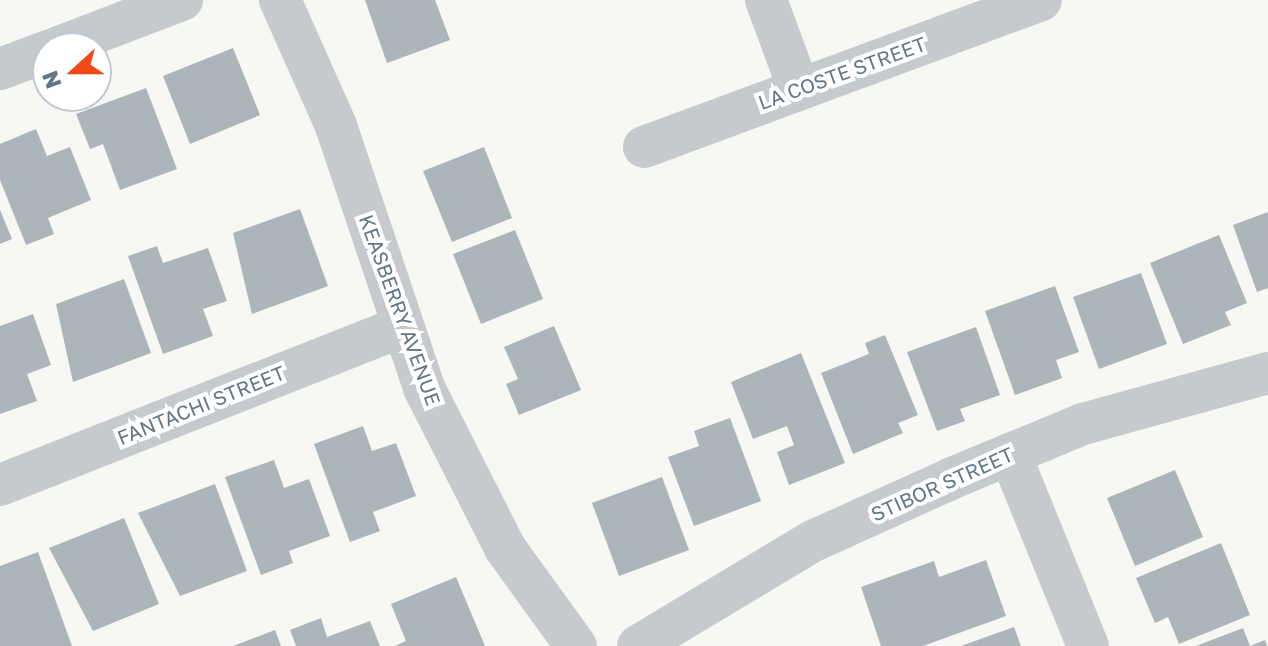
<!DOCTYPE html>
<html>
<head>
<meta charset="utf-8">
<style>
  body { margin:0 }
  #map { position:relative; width:1268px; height:646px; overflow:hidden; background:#f7f7f3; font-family:"Golos Text",sans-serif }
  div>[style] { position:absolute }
  .building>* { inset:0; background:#acb5ba }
  .minor>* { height:42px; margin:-21px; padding:0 21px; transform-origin:21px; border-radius:21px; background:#c6cacd }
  span { translate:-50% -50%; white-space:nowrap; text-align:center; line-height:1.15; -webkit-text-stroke:8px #fff; paint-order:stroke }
  .street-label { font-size:20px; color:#637786 }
  .north { position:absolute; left:32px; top:32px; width:80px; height:80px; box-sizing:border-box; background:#fff; border:2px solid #c1c9cf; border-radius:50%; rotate:249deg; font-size:22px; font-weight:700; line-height:32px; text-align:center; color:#637786 }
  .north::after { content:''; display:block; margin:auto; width:28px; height:36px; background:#f04919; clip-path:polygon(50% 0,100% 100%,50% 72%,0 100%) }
</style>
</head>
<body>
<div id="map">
  <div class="building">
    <i style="clip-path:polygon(365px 0,435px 0,450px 40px,387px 63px)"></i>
    <i style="clip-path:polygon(233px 48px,260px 115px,190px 144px,163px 76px)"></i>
    <i style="clip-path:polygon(146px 88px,177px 169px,120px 190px,103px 144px,90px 149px,76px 114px)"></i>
    <i style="clip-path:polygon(36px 129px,47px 156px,70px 147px,91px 200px,48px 218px,54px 234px,26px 245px,0 180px,0 144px)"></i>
    <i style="clip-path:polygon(484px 147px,512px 218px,452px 242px,423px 171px)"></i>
    <i style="clip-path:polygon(300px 209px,328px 286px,252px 314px,233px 233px)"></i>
    <i style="clip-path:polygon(0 210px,12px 239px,0 244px)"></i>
    <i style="clip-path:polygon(1268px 212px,1268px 288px,1257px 292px,1233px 225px)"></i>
    <i style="clip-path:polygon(515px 230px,543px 299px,481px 324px,453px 254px)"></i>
    <i style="clip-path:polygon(1219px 235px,1247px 303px,1225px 312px,1231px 325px,1183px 344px,1150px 263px)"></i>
    <i style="clip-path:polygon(157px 246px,163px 263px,208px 248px,227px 301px,203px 309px,213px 336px,163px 354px,128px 256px)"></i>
    <i style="clip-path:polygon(1141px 273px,1167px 344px,1099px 369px,1073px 297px)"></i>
    <i style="clip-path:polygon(124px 279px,151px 353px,73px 382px,56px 304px)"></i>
    <i style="clip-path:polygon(1055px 286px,1079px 352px,1056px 360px,1062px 378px,1015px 395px,985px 311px)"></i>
    <i style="clip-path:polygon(33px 314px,51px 365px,27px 374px,37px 401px,0 414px,0 326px)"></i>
    <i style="clip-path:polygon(554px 326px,581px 390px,519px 415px,506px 384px,518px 379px,504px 347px)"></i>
    <i style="clip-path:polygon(976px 327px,1000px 395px,960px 409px,965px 421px,937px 431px,907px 352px)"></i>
    <i style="clip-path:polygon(885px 335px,918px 415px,898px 423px,903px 433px,853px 454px,821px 373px,869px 354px,865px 343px)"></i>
    <i style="clip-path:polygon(801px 353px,845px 463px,789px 485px,777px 452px,794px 445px,787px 426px,753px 439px,731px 382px)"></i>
    <i style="clip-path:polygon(730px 418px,761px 501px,694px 526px,668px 457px,699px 446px,694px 431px)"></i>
    <i style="clip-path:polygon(363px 426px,372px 451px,396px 443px,416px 496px,373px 512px,380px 531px,350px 542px,314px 444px)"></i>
    <i style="clip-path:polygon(274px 460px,284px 488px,309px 479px,330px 536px,289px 551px,293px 563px,261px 575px,225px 477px)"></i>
    <i style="clip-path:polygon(1175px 470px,1203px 537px,1135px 566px,1107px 498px)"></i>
    <i style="clip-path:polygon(662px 477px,689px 550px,619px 576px,592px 503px)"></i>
    <i style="clip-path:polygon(215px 484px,247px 571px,180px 596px,138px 513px)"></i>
    <i style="clip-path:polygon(124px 518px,159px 604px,93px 631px,49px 548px)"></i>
    <i style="clip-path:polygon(1221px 543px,1250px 615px,1179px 644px,1168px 617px,1155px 623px,1136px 578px)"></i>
    <i style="clip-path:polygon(38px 552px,72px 646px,0 646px,0 566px)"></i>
    <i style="clip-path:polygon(986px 560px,1006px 616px,923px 646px,881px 646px,861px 587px,934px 561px,939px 577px)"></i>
    <i style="clip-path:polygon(456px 577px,485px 646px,395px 646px,406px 641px,391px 604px)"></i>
    <i style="clip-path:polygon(321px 618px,327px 637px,370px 621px,380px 646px,296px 646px,290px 630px)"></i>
    <i style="clip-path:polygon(1014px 627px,1021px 646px,961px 646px)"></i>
    <i style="clip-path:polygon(1243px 628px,1250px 646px,1265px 640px,1267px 646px,1196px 646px)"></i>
    <i style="clip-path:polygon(275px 630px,281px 646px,233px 646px)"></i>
  </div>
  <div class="minor">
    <i style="left:280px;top:0;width:138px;rotate:66deg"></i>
    <i style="left:336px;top:126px;width:276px;rotate:71.4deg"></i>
    <i style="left:424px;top:388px;width:179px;rotate:63.1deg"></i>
    <i style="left:505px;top:548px;width:121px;rotate:54.1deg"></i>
    <i style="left:766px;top:0;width:95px;rotate:69.7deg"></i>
    <i style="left:56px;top:48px;width:135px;rotate:-20.9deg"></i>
    <i style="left:0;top:69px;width:51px;rotate:-20.6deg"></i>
    <i style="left:644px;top:147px;width:423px;rotate:-20.3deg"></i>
    <i style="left:1010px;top:454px;width:207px;rotate:67.9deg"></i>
    <i style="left:0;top:485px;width:433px;rotate:-21.5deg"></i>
    <i style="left:638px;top:646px;width:204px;rotate:-31deg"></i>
    <i style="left:813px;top:541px;width:150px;rotate:-24.3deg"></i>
    <i style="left:950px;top:479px;width:144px;rotate:-22.5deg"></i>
    <i style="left:1083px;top:424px;width:192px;rotate:-15.4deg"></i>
  </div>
  <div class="street-label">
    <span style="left:842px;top:73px;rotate:-20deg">LA COSTE STREET</span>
    <span style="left:400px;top:310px;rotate:70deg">KEASBERRY AVENUE</span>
    <span style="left:201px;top:405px;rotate:-22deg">FANTACHI STREET</span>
    <span style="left:942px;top:484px;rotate:-24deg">STIBOR STREET</span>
  </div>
  <div class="north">N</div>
</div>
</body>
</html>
